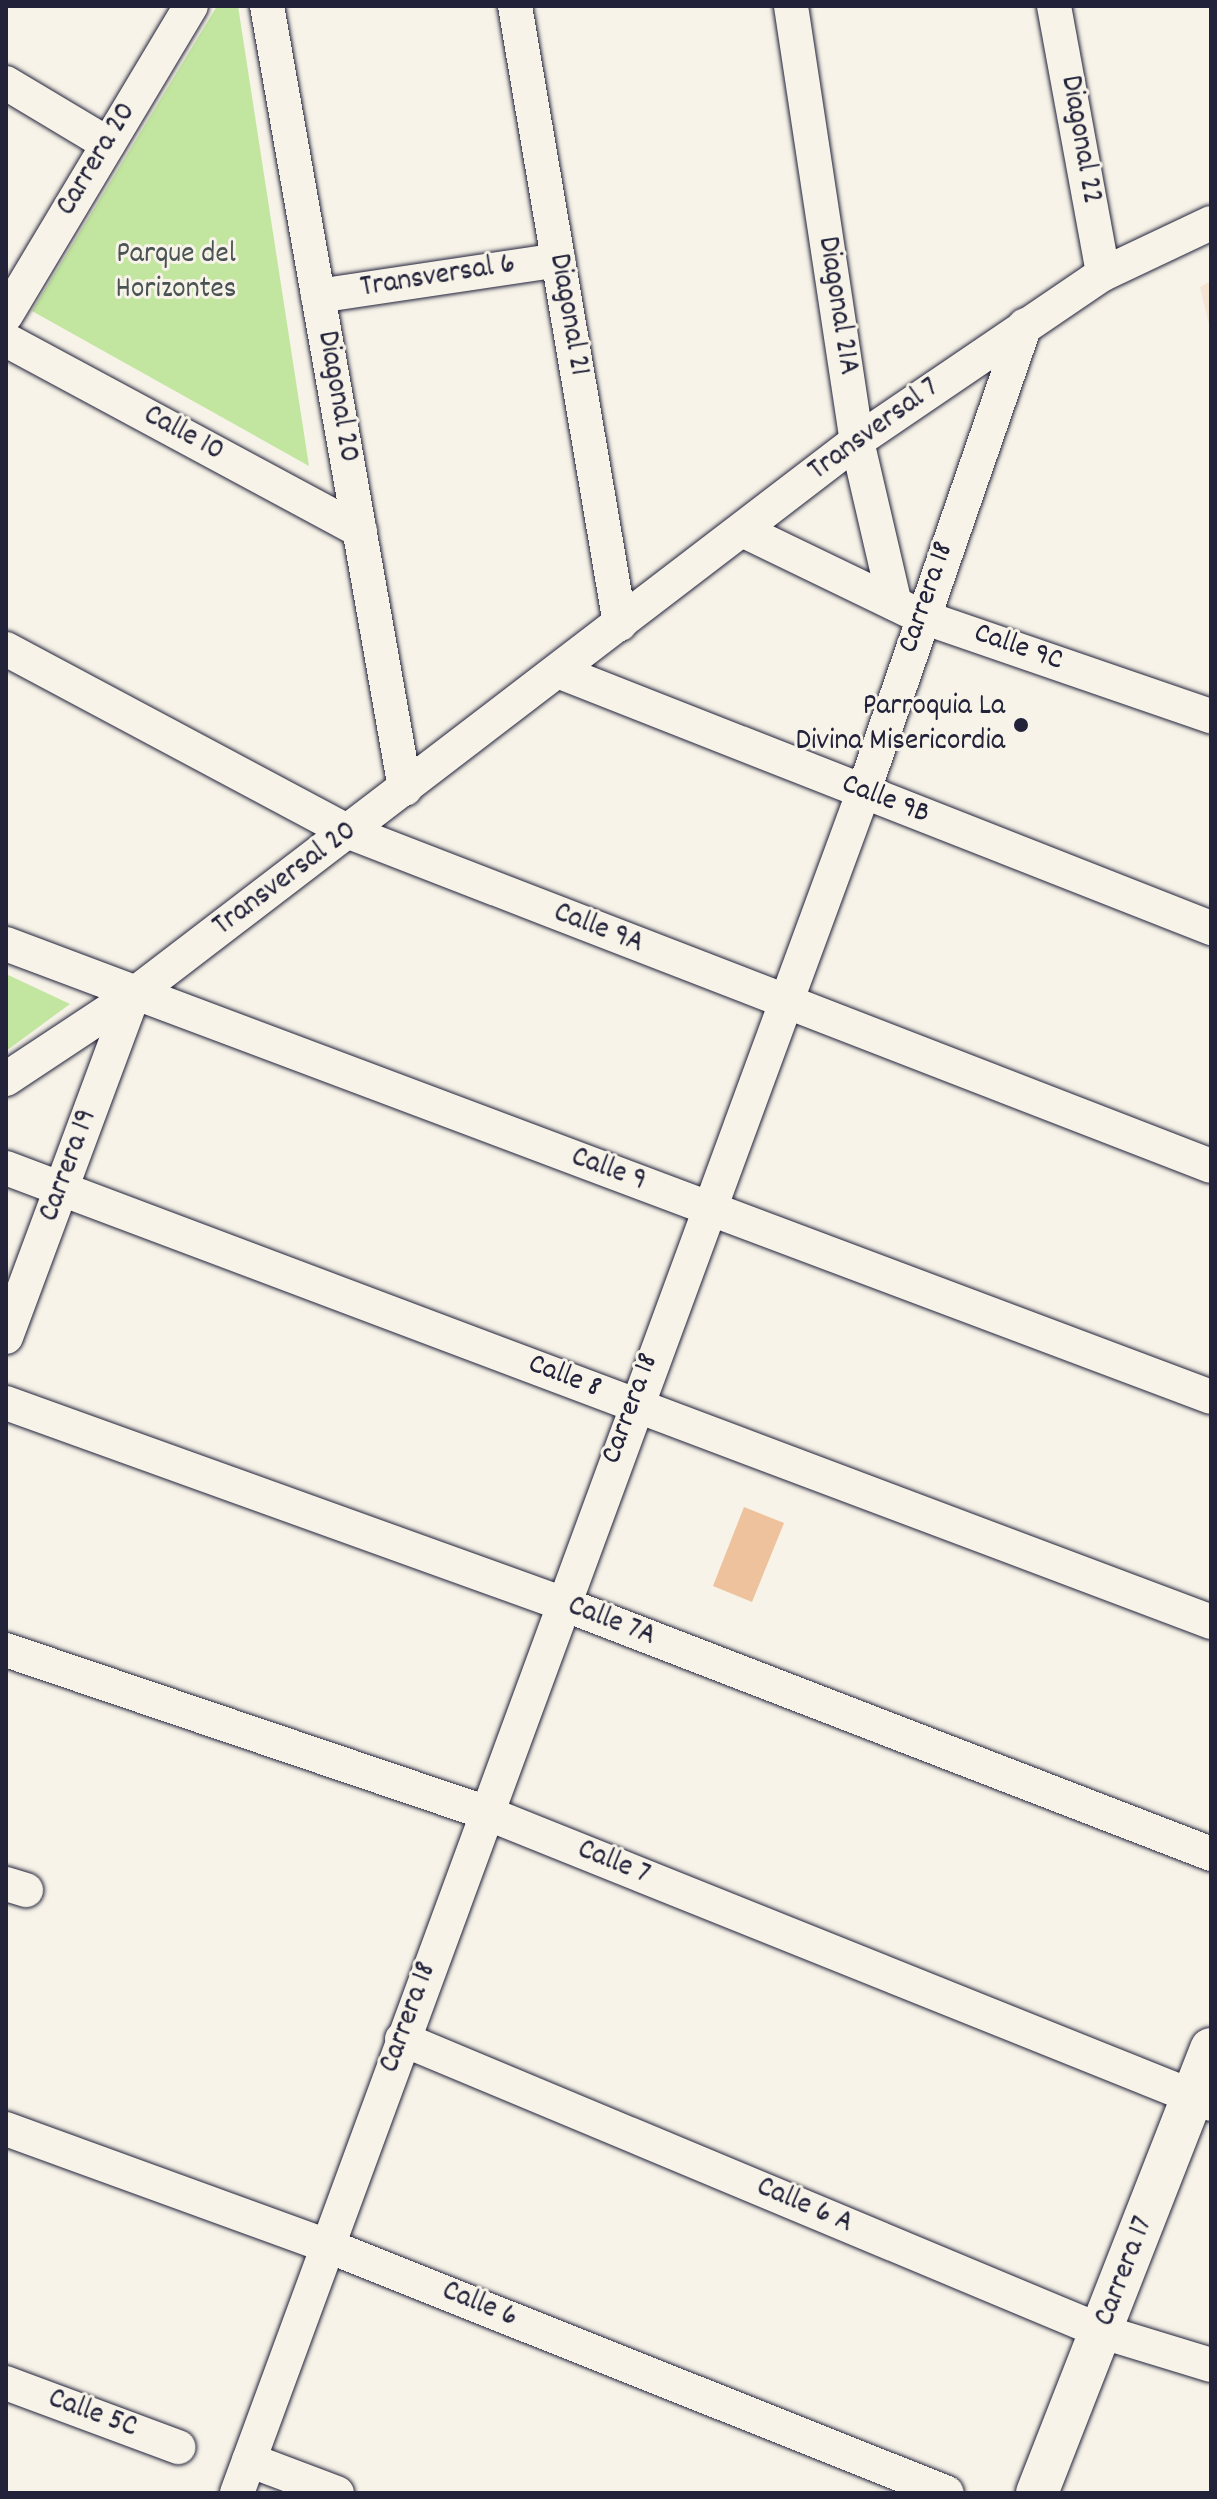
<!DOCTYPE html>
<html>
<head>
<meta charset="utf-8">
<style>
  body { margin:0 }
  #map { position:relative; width:1217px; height:2499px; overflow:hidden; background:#f7f3e8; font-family:Dekko,sans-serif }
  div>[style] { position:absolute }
  .built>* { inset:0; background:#f4e4d2 }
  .green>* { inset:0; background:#c2e6a0 }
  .building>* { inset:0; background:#eec29d }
  .roads { filter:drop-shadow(0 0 2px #22223b) drop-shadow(0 0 2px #22223b) }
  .minor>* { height:34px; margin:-17px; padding:0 17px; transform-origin:17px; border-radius:17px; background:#f7f3e8 }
  .tertiary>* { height:42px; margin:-21px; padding:0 21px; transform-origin:21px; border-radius:21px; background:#f7f3e8 }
  .dots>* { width:22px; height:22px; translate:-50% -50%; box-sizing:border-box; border:4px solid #f7f3e8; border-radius:50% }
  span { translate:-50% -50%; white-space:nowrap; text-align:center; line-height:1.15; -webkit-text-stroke:6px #f7f3e8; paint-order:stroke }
  .street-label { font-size:30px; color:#22223b }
  .park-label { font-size:30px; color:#4a5354 }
  .poi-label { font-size:30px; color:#22223b }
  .right { translate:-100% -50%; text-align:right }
  .frame { position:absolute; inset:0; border:8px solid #22223b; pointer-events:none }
</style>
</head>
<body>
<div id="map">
  <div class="built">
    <i style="clip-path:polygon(1211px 281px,1211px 333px,1200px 287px)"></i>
  </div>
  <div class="green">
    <i style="clip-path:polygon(217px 6px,238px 6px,309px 466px,32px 311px)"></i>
    <i style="clip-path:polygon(6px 974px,70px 1004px,6px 1051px)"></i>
  </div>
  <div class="building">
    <i style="clip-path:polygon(744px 1507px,784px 1523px,752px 1602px,713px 1586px)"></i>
  </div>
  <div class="roads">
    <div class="minor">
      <i style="left:267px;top:6px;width:795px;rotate:80deg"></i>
      <i style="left:515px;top:6px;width:627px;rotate:80.36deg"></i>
      <i style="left:791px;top:6px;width:440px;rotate:81.4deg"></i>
      <i style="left:857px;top:441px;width:167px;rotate:76.9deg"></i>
      <i style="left:1054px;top:6px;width:272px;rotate:79.6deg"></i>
      <i style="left:6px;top:83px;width:119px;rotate:30.9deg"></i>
      <i style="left:318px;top:296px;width:243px;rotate:-8.5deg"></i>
      <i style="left:6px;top:315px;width:360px;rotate:-59.1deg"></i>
      <i style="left:6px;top:340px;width:402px;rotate:28.3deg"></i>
      <i style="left:742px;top:530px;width:198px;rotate:25.8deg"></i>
      <i style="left:920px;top:616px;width:308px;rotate:19deg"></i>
      <i style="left:6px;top:649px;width:389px;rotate:28.1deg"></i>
      <i style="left:349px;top:832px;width:924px;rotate:21.18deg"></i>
      <i style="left:560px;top:672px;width:700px;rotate:21.47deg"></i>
      <i style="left:6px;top:944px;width:1287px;rotate:20.6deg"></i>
      <i style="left:6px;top:1079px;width:152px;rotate:-33.5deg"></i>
      <i style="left:133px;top:995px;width:912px;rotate:-37.42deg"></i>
      <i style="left:857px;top:441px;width:297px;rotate:-34.2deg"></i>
      <i style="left:1103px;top:274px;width:119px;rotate:-25.3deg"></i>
      <i style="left:6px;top:1168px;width:1288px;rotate:20.64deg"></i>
      <i style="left:6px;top:1337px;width:365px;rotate:-69.6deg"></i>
      <i style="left:6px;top:1403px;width:590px;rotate:19.82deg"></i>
      <i style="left:561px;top:1603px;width:697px;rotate:21.11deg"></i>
      <i style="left:6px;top:1650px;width:505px;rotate:18.72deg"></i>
      <i style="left:484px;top:1812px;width:783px;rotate:21.88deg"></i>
      <i style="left:6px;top:1884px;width:21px;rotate:17deg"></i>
      <i style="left:402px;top:2039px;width:760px;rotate:22.68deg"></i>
      <i style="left:1103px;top:2332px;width:113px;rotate:17deg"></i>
      <i style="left:6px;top:2129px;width:343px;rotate:20deg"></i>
      <i style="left:328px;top:2246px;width:666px;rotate:21.75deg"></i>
      <i style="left:6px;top:2383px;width:184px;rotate:20.4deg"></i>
      <i style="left:249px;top:2460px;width:94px;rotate:20.6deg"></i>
      <i style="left:237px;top:2493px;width:1812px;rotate:-69.78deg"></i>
      <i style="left:863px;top:793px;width:495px;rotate:-70.9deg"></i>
    </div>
    <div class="tertiary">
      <i style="left:1037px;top:2493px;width:477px;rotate:-68.6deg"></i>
    </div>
  </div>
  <div class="dots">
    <i style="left:1021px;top:725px;background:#22223b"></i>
  </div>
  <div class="street-label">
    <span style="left:1079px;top:140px;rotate:80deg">Diagonal 22</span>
    <span style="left:98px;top:160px;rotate:-59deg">Carrera 20</span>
    <span style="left:438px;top:278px;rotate:-9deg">Transversal 6</span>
    <span style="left:836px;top:306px;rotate:81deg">Diagonal 21A</span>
    <span style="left:567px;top:315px;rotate:80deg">Diagonal 21</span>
    <span style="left:336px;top:397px;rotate:80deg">Diagonal 20</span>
    <span style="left:875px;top:431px;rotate:-36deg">Transversal 7</span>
    <span style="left:183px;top:435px;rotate:28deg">Calle 10</span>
    <span style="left:928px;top:598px;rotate:-71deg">Carrera 18</span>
    <span style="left:1018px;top:649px;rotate:19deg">Calle 9C</span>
    <span style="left:885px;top:801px;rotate:21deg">Calle 9B</span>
    <span style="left:286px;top:880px;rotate:-37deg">Transversal 20</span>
    <span style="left:598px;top:930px;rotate:21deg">Calle 9A</span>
    <span style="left:70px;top:1166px;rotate:-70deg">Carrera 19</span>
    <span style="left:608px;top:1171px;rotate:20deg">Calle 9</span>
    <span style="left:564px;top:1378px;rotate:21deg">Calle 8</span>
    <span style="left:632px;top:1409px;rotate:-70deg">Carrera 18</span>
    <span style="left:611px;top:1623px;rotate:21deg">Calle 7A</span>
    <span style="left:613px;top:1864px;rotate:22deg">Calle 7</span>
    <span style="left:410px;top:2018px;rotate:-70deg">Carrera 18</span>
    <span style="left:804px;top:2207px;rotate:23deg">Calle 6 A</span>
    <span style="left:1126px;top:2272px;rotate:-69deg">Carrera 17</span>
    <span style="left:479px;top:2306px;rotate:22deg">Calle 6</span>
    <span style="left:92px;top:2415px;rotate:20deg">Calle 5C</span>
  </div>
  <div class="park-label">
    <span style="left:176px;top:273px">Parque del<br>Horizontes</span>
  </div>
  <div class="poi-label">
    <span class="right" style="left:1005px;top:725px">Parroquia La<br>Divina Misericordia</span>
  </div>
  <div class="frame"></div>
</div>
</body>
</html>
